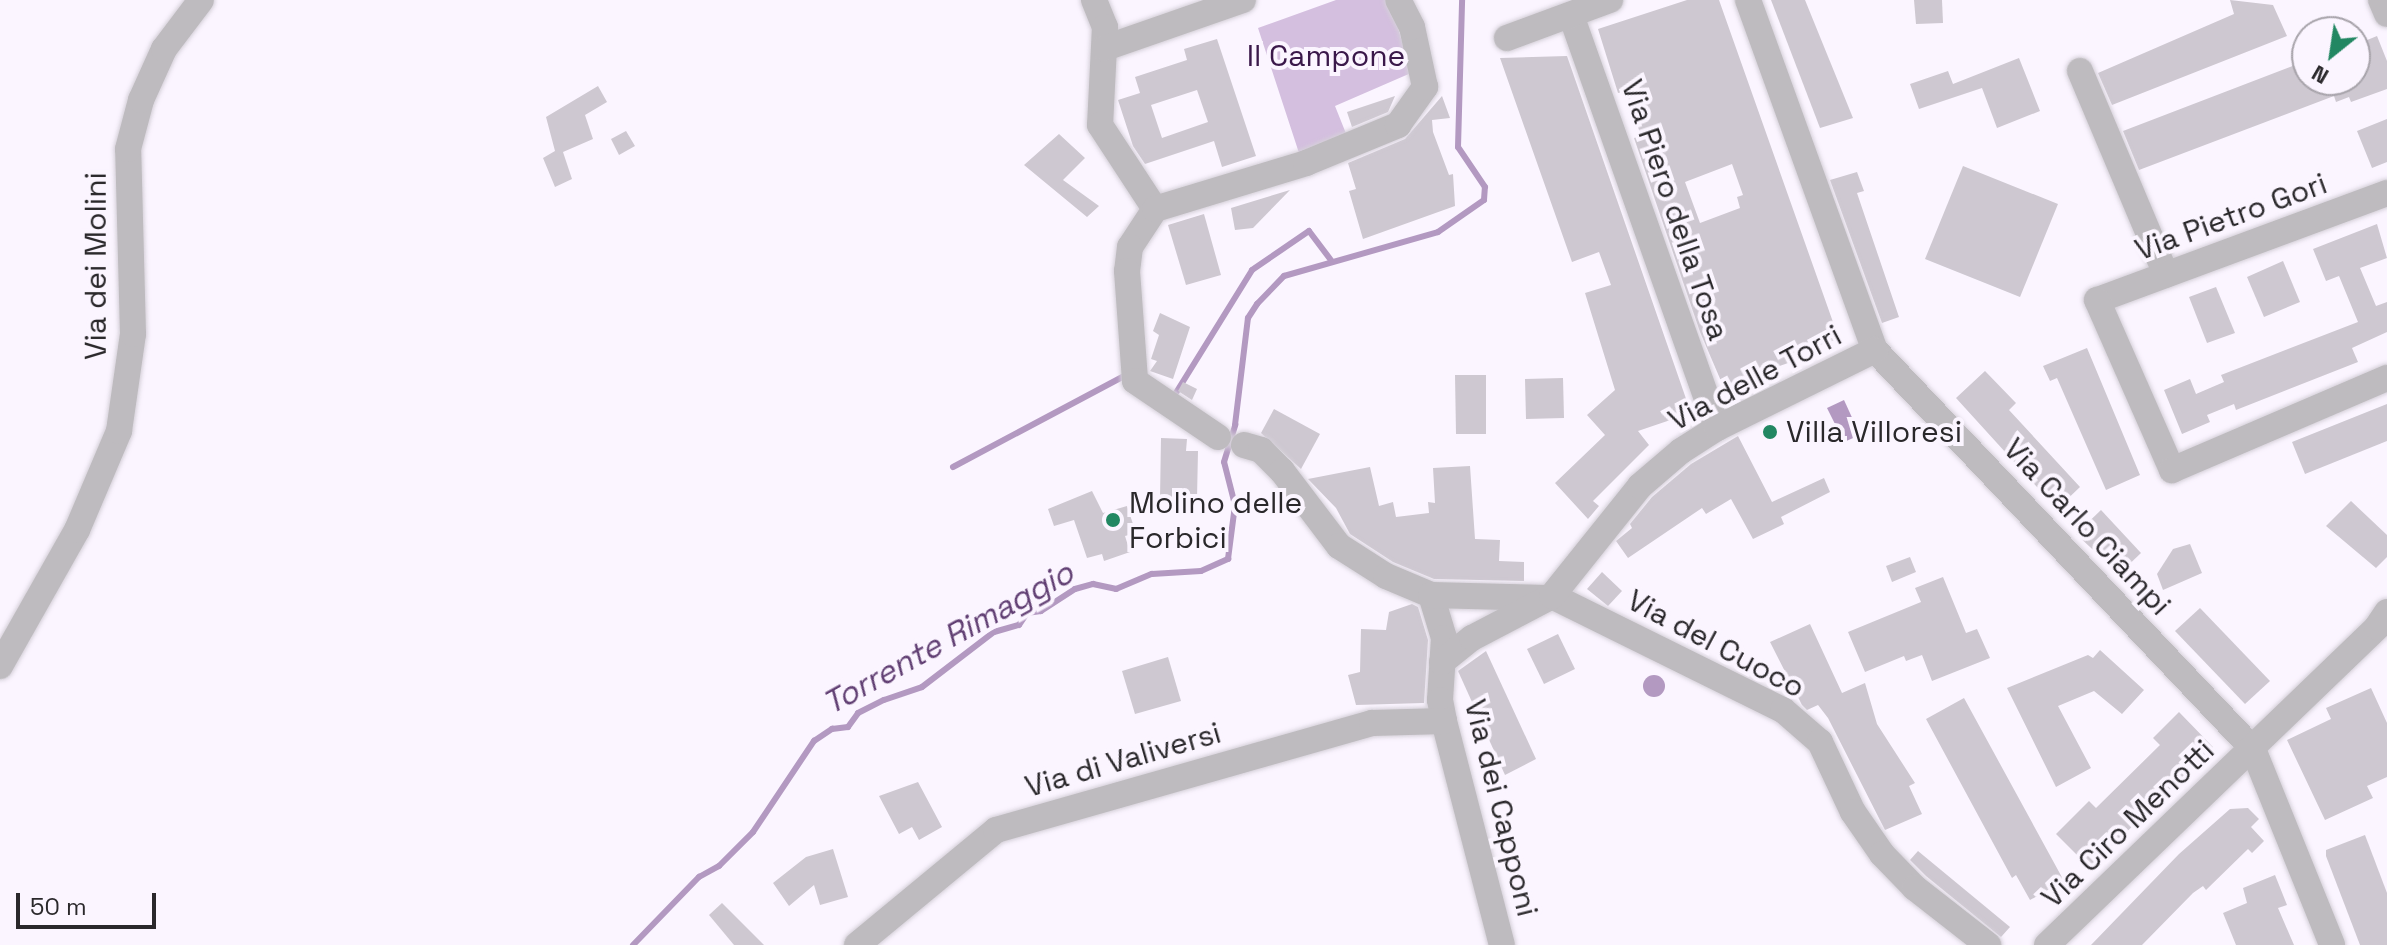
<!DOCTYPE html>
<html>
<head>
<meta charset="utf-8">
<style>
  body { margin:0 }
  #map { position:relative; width:2387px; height:945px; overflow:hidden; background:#fbf5ff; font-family:"Space Grotesk",sans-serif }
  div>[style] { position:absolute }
  .green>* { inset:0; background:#d4bfdf }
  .water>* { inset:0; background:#b399c1 }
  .round { border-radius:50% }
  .stream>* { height:6px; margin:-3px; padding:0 3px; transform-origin:3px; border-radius:3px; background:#b399c1 }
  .building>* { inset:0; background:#cec8d1 }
  .roads { filter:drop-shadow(0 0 2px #d5d0d9) drop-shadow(0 0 2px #d5d0d9) }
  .minor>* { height:26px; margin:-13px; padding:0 13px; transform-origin:13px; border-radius:13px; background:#bebbbf }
  .dots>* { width:22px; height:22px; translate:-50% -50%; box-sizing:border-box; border:4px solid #fbf5ff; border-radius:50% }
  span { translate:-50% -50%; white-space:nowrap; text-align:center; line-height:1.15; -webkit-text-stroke:8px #fbf5ff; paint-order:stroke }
  .park-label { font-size:30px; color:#3a184a }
  .street-label { font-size:30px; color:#2a282b }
  .poi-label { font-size:30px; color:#2a282b }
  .left { translate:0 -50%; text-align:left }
  .water-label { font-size:32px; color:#613f73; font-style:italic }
  .north { position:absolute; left:2291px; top:16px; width:80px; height:80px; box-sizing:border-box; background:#fbf5ff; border:2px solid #a7a3aa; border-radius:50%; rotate:210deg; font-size:22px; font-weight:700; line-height:32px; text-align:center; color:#2a282b }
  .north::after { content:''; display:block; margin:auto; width:28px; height:36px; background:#228762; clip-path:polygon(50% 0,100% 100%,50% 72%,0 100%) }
  .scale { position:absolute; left:16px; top:893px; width:140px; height:36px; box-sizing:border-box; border:4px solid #2a282b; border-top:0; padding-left:10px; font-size:24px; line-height:28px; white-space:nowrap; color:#2a282b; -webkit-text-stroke:6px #fbf5ff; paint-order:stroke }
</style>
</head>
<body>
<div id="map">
  <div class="green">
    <i style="clip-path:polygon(1336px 0,1390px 0,1411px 73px,1335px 106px,1347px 136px,1299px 153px,1258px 28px)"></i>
  </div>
  <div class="water">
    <i style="clip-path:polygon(1844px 400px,1860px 435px,1844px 442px,1827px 408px)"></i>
    <i class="round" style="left:1643px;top:675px;width:22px;height:22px"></i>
  </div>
  <div class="stream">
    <i style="left:1174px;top:396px;width:148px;rotate:-58.2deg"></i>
    <i style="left:1252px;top:270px;width:69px;rotate:-34.4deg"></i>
    <i style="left:1309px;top:231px;width:36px;rotate:53deg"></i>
    <i style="left:953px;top:467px;width:196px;rotate:-28deg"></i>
    <i style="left:633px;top:945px;width:95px;rotate:-45.9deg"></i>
    <i style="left:699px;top:877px;width:23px;rotate:-29deg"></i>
    <i style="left:719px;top:866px;width:48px;rotate:-45deg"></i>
    <i style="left:753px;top:832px;width:110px;rotate:-56.2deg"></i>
    <i style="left:814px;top:741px;width:22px;rotate:-34deg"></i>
    <i style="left:832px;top:729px;width:16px;rotate:-7deg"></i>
    <i style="left:848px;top:727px;width:17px;rotate:-54deg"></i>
    <i style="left:858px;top:713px;width:29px;rotate:-27deg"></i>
    <i style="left:884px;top:700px;width:40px;rotate:-18.9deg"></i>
    <i style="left:922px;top:687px;width:91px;rotate:-37.4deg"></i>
    <i style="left:994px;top:632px;width:26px;rotate:-16deg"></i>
    <i style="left:1019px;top:625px;width:14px;rotate:-56deg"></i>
    <i style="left:1027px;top:613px;width:14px;rotate:-8deg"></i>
    <i style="left:1041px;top:611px;width:40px;rotate:-32.9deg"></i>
    <i style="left:1075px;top:589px;width:19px;rotate:-16deg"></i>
    <i style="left:1093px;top:584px;width:24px;rotate:12deg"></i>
    <i style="left:1116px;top:589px;width:39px;rotate:-23deg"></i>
    <i style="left:1152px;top:574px;width:49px;rotate:-3.5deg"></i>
    <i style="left:1201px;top:571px;width:30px;rotate:-24deg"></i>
    <i style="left:1228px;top:559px;width:54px;rotate:-82.6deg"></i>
    <i style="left:1235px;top:505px;width:44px;rotate:-104.3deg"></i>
    <i style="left:1224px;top:462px;width:39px;rotate:-73deg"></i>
    <i style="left:1235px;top:425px;width:108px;rotate:-83.1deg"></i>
    <i style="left:1248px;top:318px;width:17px;rotate:-57deg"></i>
    <i style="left:1257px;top:304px;width:39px;rotate:-46deg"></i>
    <i style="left:1284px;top:276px;width:160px;rotate:-15.9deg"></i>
    <i style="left:1438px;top:232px;width:56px;rotate:-34.8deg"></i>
    <i style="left:1484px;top:200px;width:13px;rotate:-86deg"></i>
    <i style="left:1485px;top:187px;width:48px;rotate:-124deg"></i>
    <i style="left:1458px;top:147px;width:147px;rotate:-88.4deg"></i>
  </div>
  <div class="building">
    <i style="clip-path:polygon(evenodd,1687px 0,1719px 0,1839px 339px,1791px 354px,1794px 361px,1751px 376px,1754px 382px,1736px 388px,1735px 384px,1724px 388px,1700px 332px,1634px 138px,1641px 136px,1626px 91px,1618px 93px,1598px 29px,1687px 0,1732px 164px,1743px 195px,1737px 197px,1740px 208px,1700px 223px,1685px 182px,1732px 164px)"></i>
    <i style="clip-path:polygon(1771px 0,1805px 0,1853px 118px,1820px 128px)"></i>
    <i style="clip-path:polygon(1914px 0,1942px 0,1943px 23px,1916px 24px)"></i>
    <i style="clip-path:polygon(2230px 0,2273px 5px,2287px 36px,2112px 105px,2098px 73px,2234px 14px)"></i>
    <i style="clip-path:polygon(2377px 36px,2387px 61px,2387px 89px,2351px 102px,2349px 97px,2336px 102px,2334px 96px,2139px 170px,2123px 131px,2298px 64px,2304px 80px,2355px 80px,2355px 45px)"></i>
    <i style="clip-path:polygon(evenodd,1217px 39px,1256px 156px,1222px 167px,1214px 141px,1145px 164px,1133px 146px,1118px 100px,1140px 93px,1135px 77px,1187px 60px,1184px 49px,1217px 39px,1197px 90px,1208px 122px,1162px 138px,1151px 105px,1197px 90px)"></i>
    <i style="clip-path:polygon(1567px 56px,1691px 413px,1638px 431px,1649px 445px,1593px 501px,1599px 506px,1588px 519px,1555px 483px,1605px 435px,1587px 415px,1615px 390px,1585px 293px,1611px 285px,1599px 252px,1572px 262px,1500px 58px)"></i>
    <i style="clip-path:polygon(2019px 58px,2040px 111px,1997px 128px,1982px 88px,1919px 109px,1910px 84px,1948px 71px,1953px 84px)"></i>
    <i style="clip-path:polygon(598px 86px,607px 102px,585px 115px,593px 139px,563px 152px,572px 179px,555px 187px,543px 158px,555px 151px,546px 117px)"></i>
    <i style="clip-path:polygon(1395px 96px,1388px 112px,1352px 127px,1347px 112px)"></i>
    <i style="clip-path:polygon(1442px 96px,1450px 118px,1432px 120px,1433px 132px,1449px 175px,1453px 174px,1455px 206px,1363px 239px,1349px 191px,1356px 189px,1348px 163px,1405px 139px)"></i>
    <i style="clip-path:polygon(2387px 119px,2387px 162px,2372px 168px,2357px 131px)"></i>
    <i style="clip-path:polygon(626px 131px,635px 146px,619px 155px,611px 139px)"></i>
    <i style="clip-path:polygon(1059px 134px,1085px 158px,1063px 180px,1099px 206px,1087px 217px,1024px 165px)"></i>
    <i style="clip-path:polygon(1963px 166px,2058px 204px,2020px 297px,1925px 259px)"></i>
    <i style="clip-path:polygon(1857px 172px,1864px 191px,1857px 193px,1899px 317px,1882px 323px,1830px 180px)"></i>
    <i style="clip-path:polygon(1290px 190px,1253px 228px,1235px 230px,1231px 208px)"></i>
    <i style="clip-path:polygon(1204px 214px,1221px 275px,1186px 285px,1168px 225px)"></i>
    <i style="clip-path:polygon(2377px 224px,2387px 258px,2360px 268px,2376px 306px,2387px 302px,2387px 332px,2352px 348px,2358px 362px,2236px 410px,2234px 404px,2207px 415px,2210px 422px,2182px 434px,2164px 390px,2190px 379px,2196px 394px,2224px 382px,2221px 375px,2358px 322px,2339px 276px,2326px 281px,2313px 249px)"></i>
    <i style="clip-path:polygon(2283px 261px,2300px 302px,2264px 317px,2247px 277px)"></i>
    <i style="clip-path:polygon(2216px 287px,2235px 333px,2207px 343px,2189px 297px)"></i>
    <i style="clip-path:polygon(1160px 313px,1190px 327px,1173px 379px,1150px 371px,1157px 361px,1151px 359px,1159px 335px,1153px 331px)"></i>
    <i style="clip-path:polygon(2087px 348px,2140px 475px,2106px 490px,2057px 378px,2050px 381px,2043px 366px)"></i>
    <i style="clip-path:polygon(1985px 371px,2016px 403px,2009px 410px,2080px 487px,2057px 509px,1956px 398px)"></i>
    <i style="clip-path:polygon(1455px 375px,1486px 375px,1486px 434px,1456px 434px)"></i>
    <i style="clip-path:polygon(1563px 378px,1564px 418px,1526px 419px,1525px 379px)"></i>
    <i style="clip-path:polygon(1183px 382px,1197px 389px,1192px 400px,1178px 391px)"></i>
    <i style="clip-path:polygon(2387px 404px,2387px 441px,2305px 474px,2292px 442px)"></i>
    <i style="clip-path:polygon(1274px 409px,1320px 434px,1301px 469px,1261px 433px)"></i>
    <i style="clip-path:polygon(1738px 436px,1772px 502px,1824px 478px,1830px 492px,1781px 517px,1784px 524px,1753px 539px,1731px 499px,1706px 514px,1702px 508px,1628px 558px,1616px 541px,1632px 528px,1630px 524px,1652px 497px,1691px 464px)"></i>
    <i style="clip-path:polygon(1161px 438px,1187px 439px,1186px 451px,1198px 451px,1197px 498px,1160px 498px)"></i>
    <i style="clip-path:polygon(1470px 466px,1475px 539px,1500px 540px,1499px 561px,1524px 562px,1524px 581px,1434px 579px,1393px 562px,1350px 534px,1336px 508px,1308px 479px,1370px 467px,1379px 506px,1393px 502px,1396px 517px,1429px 513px,1428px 502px,1435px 503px,1433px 468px)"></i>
    <i style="clip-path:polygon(1092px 491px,1103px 513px,1127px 506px,1136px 533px,1125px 536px,1130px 552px,1104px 561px,1102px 554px,1087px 558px,1074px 520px,1054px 526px,1048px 509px)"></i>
    <i style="clip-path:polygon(2351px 501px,2387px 535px,2387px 557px,2376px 568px,2326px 526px)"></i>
    <i style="clip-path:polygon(2101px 510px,2141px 553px,2119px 574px,2076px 534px)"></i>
    <i style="clip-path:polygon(2190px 544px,2202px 573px,2163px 590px,2157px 574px,2173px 549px)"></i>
    <i style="clip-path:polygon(1910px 557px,1916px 572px,1892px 582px,1886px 566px)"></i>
    <i style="clip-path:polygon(1602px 572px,1622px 591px,1608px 606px,1587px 589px)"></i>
    <i style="clip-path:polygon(1943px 577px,1966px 633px,1977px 629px,1990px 658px,1932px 681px,1922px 655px,1906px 661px,1904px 656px,1865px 672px,1848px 632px,1921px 602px,1915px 588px)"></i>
    <i style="clip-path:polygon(1412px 604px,1418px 607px,1428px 640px,1424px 703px,1356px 705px,1348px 675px,1360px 672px,1361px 629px,1386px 630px,1389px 612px)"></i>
    <i style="clip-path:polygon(2200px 608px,2270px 681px,2245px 704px,2175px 631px)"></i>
    <i style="clip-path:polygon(1810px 624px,1842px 693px,1865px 683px,1877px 724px,1915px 783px,1909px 786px,1922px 814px,1885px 830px,1828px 718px,1818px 705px,1807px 710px,1802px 705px,1770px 642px)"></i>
    <i style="clip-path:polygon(1558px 634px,1575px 669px,1544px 684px,1527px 649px)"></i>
    <i style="clip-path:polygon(2100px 650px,2144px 690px,2122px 714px,2094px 691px,2058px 706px,2091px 768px,2056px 787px,2007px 688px,2088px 655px,2093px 658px)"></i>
    <i style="clip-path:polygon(1486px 651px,1536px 759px,1505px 775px,1458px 671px)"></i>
    <i style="clip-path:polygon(1168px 657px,1181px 701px,1135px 714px,1122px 671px)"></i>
    <i style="clip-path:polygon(2371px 688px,2387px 723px,2387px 777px,2367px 786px,2373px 798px,2325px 820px,2287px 740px,2331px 719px,2326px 708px)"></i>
    <i style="clip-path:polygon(1964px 698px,2064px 881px,2030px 900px,2016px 875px,2012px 878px,1926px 719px)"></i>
    <i style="clip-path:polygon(2179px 712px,2213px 747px,2090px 868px,2056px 834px,2089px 801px,2096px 808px,2160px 745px,2153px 738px)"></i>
    <i style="clip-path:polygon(918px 782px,942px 827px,919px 840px,912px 827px,899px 834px,879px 796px)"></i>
    <i style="clip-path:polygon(2248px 808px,2259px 819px,2251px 827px,2264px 841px,2252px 853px,2248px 849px,2206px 890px,2203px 886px,2193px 893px,2142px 945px,2091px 945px,2179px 854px,2230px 809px)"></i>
    <i style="clip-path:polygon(2365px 835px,2387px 893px,2387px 945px,2360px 945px,2326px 856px,2326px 850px)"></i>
    <i style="clip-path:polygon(833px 849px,848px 897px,820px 905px,814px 885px,789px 906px,773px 883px,806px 857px)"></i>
    <i style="clip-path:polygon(1918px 851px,2010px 927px,2001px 937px,1926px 876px,1910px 860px)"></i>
    <i style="clip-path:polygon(2275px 875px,2287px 905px,2278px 908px,2294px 945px,2236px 945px,2223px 913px,2247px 903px,2243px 888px)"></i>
    <i style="clip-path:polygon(722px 903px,764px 945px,734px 945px,709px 915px)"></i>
  </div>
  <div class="roads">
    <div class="minor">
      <i style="left:1094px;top:0;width:29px;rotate:68deg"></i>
      <i style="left:1105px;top:27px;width:98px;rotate:92.9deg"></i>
      <i style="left:1100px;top:125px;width:100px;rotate:56.8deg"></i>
      <i style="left:1155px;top:209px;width:45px;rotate:123.3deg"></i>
      <i style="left:1130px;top:247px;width:24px;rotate:97deg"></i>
      <i style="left:1127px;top:271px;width:110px;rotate:85.8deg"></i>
      <i style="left:1135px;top:381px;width:100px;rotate:34deg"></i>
      <i style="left:1748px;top:0;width:372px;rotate:70.1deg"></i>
      <i style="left:1875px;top:350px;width:550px;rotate:46.55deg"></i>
      <i style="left:2253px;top:749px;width:211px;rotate:68deg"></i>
      <i style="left:2381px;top:0;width:15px;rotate:67deg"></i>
      <i style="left:1571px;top:15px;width:438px;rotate:70.5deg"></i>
      <i style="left:1507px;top:38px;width:110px;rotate:-20.3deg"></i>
      <i style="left:1105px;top:48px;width:146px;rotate:-19.2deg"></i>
      <i style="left:2080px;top:71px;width:221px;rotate:67.1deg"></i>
      <i style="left:2387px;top:193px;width:309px;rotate:159.7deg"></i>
      <i style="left:2097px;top:300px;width:186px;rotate:66.2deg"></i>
      <i style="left:2172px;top:470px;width:234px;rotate:-23.2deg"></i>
      <i style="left:1155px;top:209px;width:158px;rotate:-16.9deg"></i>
      <i style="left:1306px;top:163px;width:100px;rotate:-22.4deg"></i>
      <i style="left:1398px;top:125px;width:47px;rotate:-54.6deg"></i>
      <i style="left:1425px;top:87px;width:61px;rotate:-102.2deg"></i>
      <i style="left:1412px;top:27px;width:30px;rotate:-117deg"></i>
      <i style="left:1244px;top:445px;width:18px;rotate:16deg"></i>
      <i style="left:1261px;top:450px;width:30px;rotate:45deg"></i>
      <i style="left:1282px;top:471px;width:94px;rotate:52.8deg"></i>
      <i style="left:1339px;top:546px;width:56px;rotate:32.6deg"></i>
      <i style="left:1386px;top:576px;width:49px;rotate:22.9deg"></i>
      <i style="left:1431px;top:595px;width:45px;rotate:73.2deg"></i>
      <i style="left:1444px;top:638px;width:62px;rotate:93.7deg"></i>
      <i style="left:1440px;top:700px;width:21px;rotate:79deg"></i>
      <i style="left:1444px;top:721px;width:231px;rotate:75.5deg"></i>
      <i style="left:1431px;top:595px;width:116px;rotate:1.5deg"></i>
      <i style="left:1552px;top:596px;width:258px;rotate:26.3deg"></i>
      <i style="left:1783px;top:710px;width:49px;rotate:40.9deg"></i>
      <i style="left:1820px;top:742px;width:77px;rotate:64.8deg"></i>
      <i style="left:1853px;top:812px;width:51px;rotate:55.4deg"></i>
      <i style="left:1882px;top:854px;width:47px;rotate:45.9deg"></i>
      <i style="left:1915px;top:888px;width:93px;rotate:38deg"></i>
      <i style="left:1442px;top:662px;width:38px;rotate:-39deg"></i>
      <i style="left:1472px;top:638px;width:90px;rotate:-27.7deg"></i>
      <i style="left:1552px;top:596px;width:141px;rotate:-51.3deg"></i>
      <i style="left:1640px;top:486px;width:54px;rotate:-40.5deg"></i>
      <i style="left:1681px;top:451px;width:43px;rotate:-32.6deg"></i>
      <i style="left:1717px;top:428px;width:176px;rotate:-26.3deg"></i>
      <i style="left:0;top:666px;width:156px;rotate:-60.5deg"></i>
      <i style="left:77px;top:530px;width:108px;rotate:-67deg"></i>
      <i style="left:119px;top:431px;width:98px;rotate:-81.8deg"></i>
      <i style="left:133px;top:334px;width:185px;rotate:-91.5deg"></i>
      <i style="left:128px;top:149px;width:51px;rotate:-75.1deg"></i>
      <i style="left:141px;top:100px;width:56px;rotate:-65.7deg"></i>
      <i style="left:164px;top:49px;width:61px;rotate:-52.9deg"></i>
      <i style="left:857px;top:945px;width:180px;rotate:-39.6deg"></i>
      <i style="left:996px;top:830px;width:391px;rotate:-15.9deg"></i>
      <i style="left:1372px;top:723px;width:72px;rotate:-1.6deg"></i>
      <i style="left:2047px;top:945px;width:458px;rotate:-43.9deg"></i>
      <i style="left:2377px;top:627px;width:18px;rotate:-56deg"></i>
    </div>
  </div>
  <div class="dots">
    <i style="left:1770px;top:432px;background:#228762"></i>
    <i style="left:1113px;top:520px;background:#228762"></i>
  </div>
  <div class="park-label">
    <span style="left:1326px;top:56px">Il Campone</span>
  </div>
  <div class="street-label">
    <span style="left:1675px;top:210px;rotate:71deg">Via Piero della Tosa</span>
    <span style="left:2231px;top:217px;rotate:-20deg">Via Pietro Gori</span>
    <span style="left:96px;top:266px;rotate:-90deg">Via dei Molini</span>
    <span style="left:1755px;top:378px;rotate:-28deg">Via delle Torri</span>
    <span style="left:2087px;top:527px;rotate:47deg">Via Carlo Ciampi</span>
    <span style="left:1716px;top:644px;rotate:28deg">Via del Cuoco</span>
    <span style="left:1123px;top:760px;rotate:-16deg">Via di Valiversi</span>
    <span style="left:1501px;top:808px;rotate:76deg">Via dei Capponi</span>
    <span style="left:2128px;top:824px;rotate:-44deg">Via Ciro Menotti</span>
  </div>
  <div class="poi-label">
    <span class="left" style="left:1786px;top:432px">Villa Villoresi</span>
    <span class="left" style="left:1129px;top:520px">Molino delle<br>Forbici</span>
  </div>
  <div class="water-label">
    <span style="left:948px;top:638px;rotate:-29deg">Torrente Rimaggio</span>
  </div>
  <div class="north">N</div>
  <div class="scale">50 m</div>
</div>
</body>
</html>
